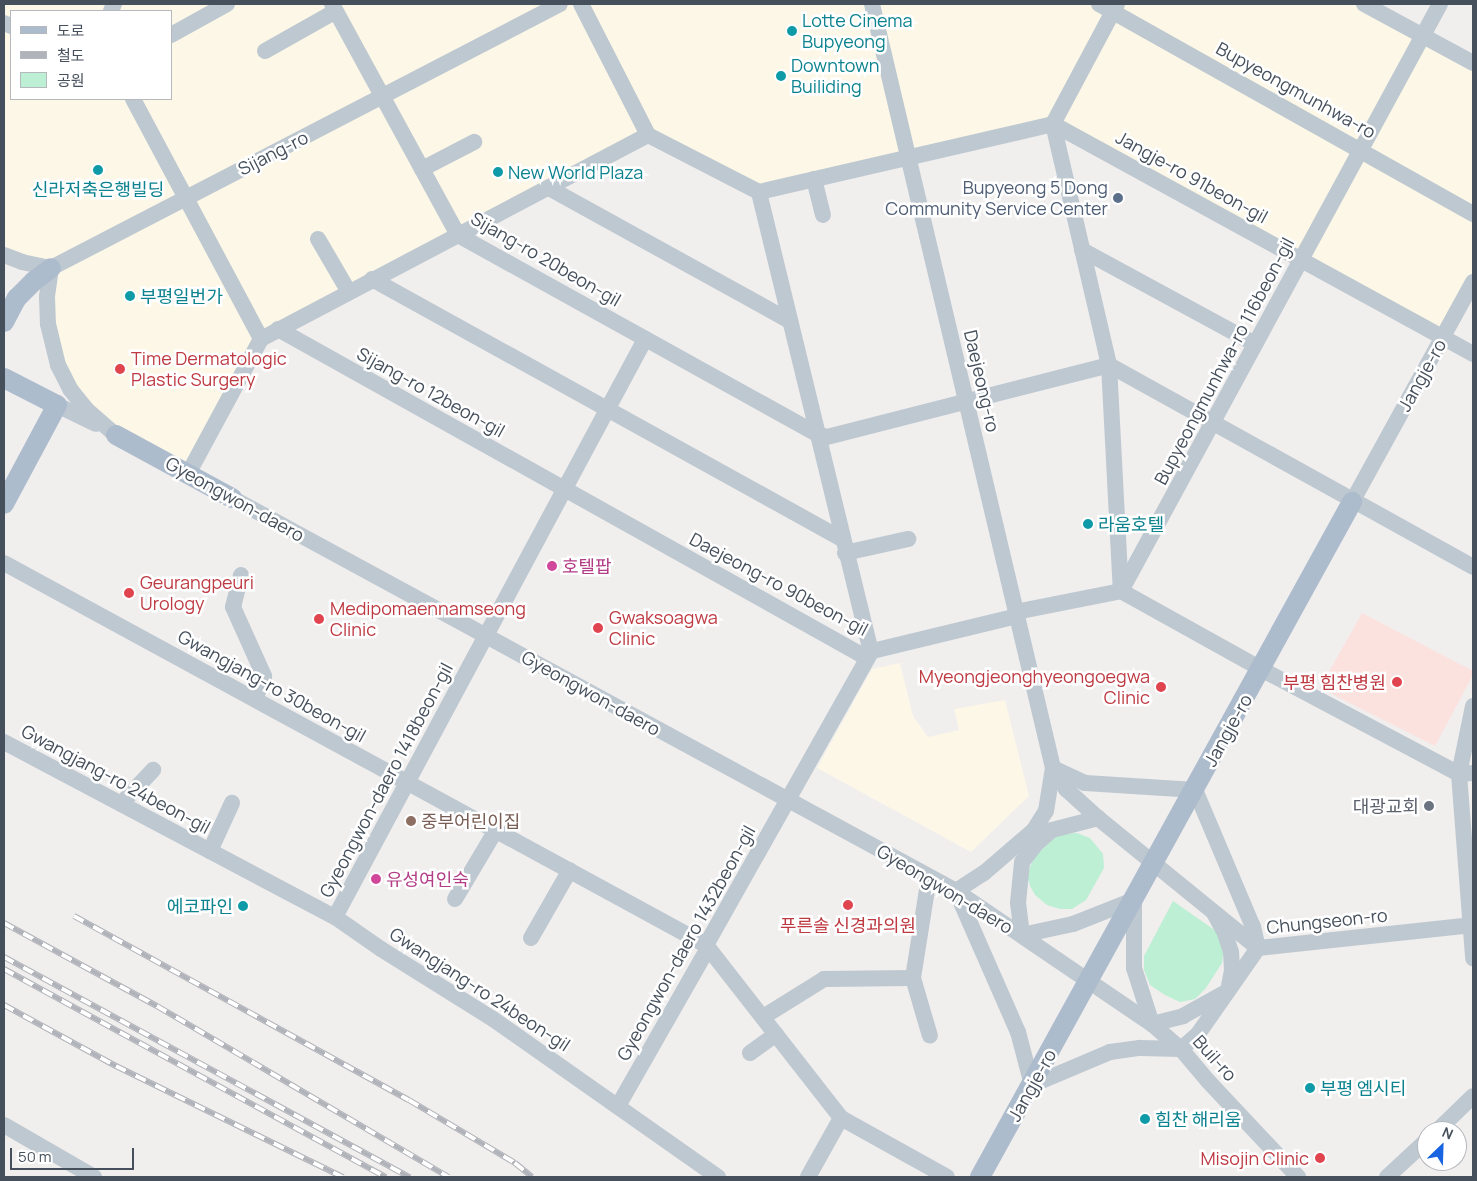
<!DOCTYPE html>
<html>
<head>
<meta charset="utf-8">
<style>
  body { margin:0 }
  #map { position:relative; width:1477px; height:1181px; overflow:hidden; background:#f1eeee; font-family:Manrope,"Noto Sans KR",sans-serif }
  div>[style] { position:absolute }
  .commercial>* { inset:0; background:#fcf7e7 }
  .medical>* { inset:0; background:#fbe2de }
  .green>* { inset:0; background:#bcefd3 }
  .minor>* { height:16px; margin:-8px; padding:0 8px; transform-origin:8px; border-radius:8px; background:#bec8d0 }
  .major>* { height:20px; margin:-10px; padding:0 10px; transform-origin:10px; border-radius:10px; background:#adbccd }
  .rail>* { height:5.5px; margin-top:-2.75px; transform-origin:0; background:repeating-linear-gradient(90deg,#fff 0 11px,#b0b3b9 0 22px); box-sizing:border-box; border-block:1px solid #b0b3b9 }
  .dots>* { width:14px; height:14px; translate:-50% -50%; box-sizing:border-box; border:2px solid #fff; border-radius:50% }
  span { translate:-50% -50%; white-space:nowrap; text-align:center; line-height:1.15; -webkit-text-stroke:5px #fff; paint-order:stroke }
  .culture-label { font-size:18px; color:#0d838f }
  .left { translate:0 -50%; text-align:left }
  .right { translate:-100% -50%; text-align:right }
  .street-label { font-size:18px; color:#46505c }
  .service-label { font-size:18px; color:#4e5e75 }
  .health-label { font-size:18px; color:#be3a42 }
  .hotel-label { font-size:18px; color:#b23c85 }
  .worship-label { font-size:18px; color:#5b616d }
  .education-label { font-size:18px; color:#785e54 }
  .frame { position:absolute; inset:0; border:5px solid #46505c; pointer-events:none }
  .legend { position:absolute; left:10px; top:10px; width:162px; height:90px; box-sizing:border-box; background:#fff; border:1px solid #b5b9be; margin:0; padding:6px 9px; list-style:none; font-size:15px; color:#46505c }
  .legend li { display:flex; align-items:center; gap:10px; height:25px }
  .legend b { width:25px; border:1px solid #b5b9be }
  .north { position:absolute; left:1417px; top:1121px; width:50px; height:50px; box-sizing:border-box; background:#fff; border:1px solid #b5b9be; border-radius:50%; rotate:24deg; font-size:14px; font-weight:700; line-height:20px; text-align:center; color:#46505c }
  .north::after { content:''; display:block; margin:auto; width:18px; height:22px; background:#1864e1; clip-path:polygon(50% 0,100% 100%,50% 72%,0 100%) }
  .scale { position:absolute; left:10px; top:1148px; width:124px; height:22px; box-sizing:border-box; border:2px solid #46505c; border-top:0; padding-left:6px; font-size:15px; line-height:18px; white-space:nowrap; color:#46505c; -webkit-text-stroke:4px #fff; paint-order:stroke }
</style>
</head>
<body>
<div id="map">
  <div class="commercial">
    <i style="clip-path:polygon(evenodd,4px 4px,1359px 4px,1473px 65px,1473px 282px,1443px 337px,1053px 124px,759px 192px,648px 135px,261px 339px,188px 474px,116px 435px,59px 367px,51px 268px,4px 255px,4px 4px,11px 11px,171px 11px,171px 99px,11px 99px,11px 11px)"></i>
    <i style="clip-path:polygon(900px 663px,913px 716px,928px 737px,959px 730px,954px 709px,1005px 700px,1029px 796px,971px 852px,817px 768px,872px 669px)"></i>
  </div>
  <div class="medical">
    <i style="clip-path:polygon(1362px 613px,1473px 671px,1473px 675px,1435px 746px,1320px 688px)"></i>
  </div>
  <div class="green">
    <i style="clip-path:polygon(1077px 833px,1090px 838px,1103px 854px,1104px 868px,1086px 900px,1072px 909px,1060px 909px,1047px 905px,1035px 895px,1030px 886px,1027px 875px,1034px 857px,1051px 841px,1061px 834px)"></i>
    <i style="clip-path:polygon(1173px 901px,1216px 931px,1224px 950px,1222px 963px,1206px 988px,1195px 999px,1180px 1002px,1165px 995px,1150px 985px,1144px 970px,1144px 956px)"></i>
  </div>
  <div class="minor">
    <i style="left:332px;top:4px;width:263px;rotate:61.4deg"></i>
    <i style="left:458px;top:235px;width:410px;rotate:29deg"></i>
    <i style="left:817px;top:434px;width:10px;rotate:17deg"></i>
    <i style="left:827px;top:437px;width:291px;rotate:-14.3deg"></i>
    <i style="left:1109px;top:365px;width:416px;rotate:29deg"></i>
    <i style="left:581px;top:4px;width:147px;rotate:62.9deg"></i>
    <i style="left:648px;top:135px;width:125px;rotate:27.2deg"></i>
    <i style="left:759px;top:192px;width:302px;rotate:-13deg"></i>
    <i style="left:1053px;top:124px;width:479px;rotate:28.7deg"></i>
    <i style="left:872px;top:4px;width:785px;rotate:76.67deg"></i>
    <i style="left:1053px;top:768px;width:25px;rotate:58deg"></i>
    <i style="left:1066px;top:789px;width:43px;rotate:42.2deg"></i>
    <i style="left:1098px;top:818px;width:206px;rotate:39.1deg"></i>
    <i style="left:1258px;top:948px;width:216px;rotate:-6.1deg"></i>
    <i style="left:1099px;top:4px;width:429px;rotate:29.3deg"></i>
    <i style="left:1117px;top:4px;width:136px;rotate:118.1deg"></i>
    <i style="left:1053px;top:124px;width:247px;rotate:76.9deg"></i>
    <i style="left:1109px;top:365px;width:226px;rotate:87deg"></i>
    <i style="left:1364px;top:4px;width:124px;rotate:28.4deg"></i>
    <i style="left:111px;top:11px;width:8px;rotate:-67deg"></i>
    <i style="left:4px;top:23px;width:8px;rotate:23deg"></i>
    <i style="left:171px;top:35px;width:64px;rotate:-29deg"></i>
    <i style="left:265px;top:51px;width:81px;rotate:-29.4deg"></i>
    <i style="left:133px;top:99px;width:272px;rotate:61.9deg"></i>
    <i style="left:422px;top:169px;width:59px;rotate:-27.4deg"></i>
    <i style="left:814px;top:179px;width:37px;rotate:76deg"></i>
    <i style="left:549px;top:188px;width:275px;rotate:28.9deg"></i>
    <i style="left:318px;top:239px;width:61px;rotate:59.7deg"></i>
    <i style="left:1082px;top:250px;width:197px;rotate:28.5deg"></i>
    <i style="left:4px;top:255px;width:19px;rotate:21deg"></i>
    <i style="left:22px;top:262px;width:30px;rotate:12deg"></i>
    <i style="left:51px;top:268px;width:573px;rotate:-27.41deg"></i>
    <i style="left:51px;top:268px;width:29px;rotate:98deg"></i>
    <i style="left:47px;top:297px;width:27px;rotate:88deg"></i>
    <i style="left:48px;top:324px;width:42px;rotate:76.3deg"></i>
    <i style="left:58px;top:365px;width:27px;rotate:63deg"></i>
    <i style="left:70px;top:389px;width:27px;rotate:51deg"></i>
    <i style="left:87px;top:410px;width:38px;rotate:41deg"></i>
    <i style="left:372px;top:279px;width:537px;rotate:28.95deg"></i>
    <i style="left:278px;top:329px;width:667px;rotate:29.18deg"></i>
    <i style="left:860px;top:654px;width:162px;rotate:-13.6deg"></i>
    <i style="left:57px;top:405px;width:43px;rotate:26deg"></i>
    <i style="left:188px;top:474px;width:153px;rotate:-61.6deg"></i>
    <i style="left:261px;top:339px;width:437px;rotate:-27.8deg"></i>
    <i style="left:232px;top:498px;width:824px;rotate:28.49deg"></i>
    <i style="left:956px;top:891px;width:237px;rotate:34.2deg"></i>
    <i style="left:1152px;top:1024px;width:38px;rotate:41deg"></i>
    <i style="left:1181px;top:1049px;width:42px;rotate:49.8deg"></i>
    <i style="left:1208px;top:1081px;width:132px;rotate:46.8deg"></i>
    <i style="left:1352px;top:502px;width:251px;rotate:-61.2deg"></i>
    <i style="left:845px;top:553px;width:65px;rotate:-12.5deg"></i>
    <i style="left:4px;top:563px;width:799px;rotate:28.55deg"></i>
    <i style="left:706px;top:945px;width:219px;rotate:52deg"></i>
    <i style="left:841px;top:1118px;width:121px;rotate:29.1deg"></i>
    <i style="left:241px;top:575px;width:33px;rotate:104deg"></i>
    <i style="left:233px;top:607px;width:76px;rotate:65.8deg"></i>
    <i style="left:264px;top:676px;width:25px;rotate:111deg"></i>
    <i style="left:1121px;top:591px;width:668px;rotate:-61.48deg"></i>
    <i style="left:1016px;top:612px;width:107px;rotate:-11.3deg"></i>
    <i style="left:1121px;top:591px;width:160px;rotate:29.1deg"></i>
    <i style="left:1261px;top:669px;width:224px;rotate:27.9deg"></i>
    <i style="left:1459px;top:774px;width:14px;rotate:-4deg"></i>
    <i style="left:1473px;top:706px;width:69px;rotate:101.6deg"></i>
    <i style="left:1459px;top:774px;width:185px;rotate:85.6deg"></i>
    <i style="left:4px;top:742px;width:374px;rotate:27.9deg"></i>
    <i style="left:335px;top:917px;width:56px;rotate:34.8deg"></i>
    <i style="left:381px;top:949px;width:132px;rotate:32deg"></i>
    <i style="left:493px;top:1019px;width:275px;rotate:35.1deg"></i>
    <i style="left:121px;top:804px;width:47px;rotate:-46.7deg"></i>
    <i style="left:210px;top:851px;width:53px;rotate:-65.4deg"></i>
    <i style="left:929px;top:877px;width:102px;rotate:99deg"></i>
    <i style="left:913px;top:978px;width:60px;rotate:73.7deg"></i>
    <i style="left:956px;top:891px;width:154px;rotate:66.3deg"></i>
    <i style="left:1018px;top:1032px;width:55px;rotate:75.2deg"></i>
    <i style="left:1032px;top:1085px;width:85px;rotate:-22.9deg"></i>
    <i style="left:1110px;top:1052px;width:30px;rotate:-8deg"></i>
    <i style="left:1140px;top:1048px;width:41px;rotate:1.4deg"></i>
    <i style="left:1181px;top:1049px;width:23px;rotate:-41deg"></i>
    <i style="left:1198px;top:1034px;width:105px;rotate:-55.1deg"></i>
    <i style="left:1258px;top:948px;width:22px;rotate:-103deg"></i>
    <i style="left:1253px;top:927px;width:149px;rotate:-112.9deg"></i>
    <i style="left:1195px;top:790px;width:110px;rotate:-176.4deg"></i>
    <i style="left:1085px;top:783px;width:35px;rotate:-155deg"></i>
    <i style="left:956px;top:891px;width:33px;rotate:-33deg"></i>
    <i style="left:984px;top:873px;width:66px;rotate:-40.7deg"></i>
    <i style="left:1034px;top:830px;width:22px;rotate:-58deg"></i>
    <i style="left:1046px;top:811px;width:44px;rotate:-80.8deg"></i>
    <i style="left:455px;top:899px;width:80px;rotate:-59.3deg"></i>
    <i style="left:335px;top:917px;width:656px;rotate:-61.79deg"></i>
    <i style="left:1022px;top:935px;width:52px;rotate:-12.2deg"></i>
    <i style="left:1073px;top:924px;width:66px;rotate:-21.5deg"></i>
    <i style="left:1134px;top:900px;width:68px;rotate:90deg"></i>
    <i style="left:1134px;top:968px;width:59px;rotate:72.2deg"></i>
    <i style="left:1022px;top:935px;width:32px;rotate:-97deg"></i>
    <i style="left:1018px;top:903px;width:41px;rotate:-84.4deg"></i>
    <i style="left:1022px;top:862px;width:24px;rotate:-52deg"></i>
    <i style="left:1037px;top:843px;width:20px;rotate:-41deg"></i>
    <i style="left:1052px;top:830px;width:48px;rotate:-14.6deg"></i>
    <i style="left:531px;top:938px;width:78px;rotate:-60.2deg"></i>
    <i style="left:763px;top:1017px;width:72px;rotate:-31.9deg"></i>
    <i style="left:824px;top:979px;width:89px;rotate:-0.6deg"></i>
    <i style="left:1152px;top:1024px;width:32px;rotate:-14deg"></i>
    <i style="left:1183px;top:1016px;width:51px;rotate:-29.1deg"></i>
    <i style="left:1228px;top:991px;width:21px;rotate:-79deg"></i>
    <i style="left:1232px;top:970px;width:18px;rotate:-93deg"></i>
    <i style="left:1231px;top:952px;width:20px;rotate:-108deg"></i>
    <i style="left:1225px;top:933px;width:21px;rotate:-119deg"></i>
    <i style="left:750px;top:1053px;width:32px;rotate:-36deg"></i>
    <i style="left:618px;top:1106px;width:177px;rotate:-60.3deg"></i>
    <i style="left:706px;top:952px;width:7px;rotate:-90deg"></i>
    <i style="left:706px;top:945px;width:336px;rotate:-60.6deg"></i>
    <i style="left:871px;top:652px;width:473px;rotate:-103.7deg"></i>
    <i style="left:4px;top:1125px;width:104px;rotate:30deg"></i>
    <i style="left:1437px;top:1131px;width:50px;rotate:-44.2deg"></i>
    <i style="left:808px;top:1177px;width:68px;rotate:-60.8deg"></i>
    <i style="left:1387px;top:1177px;width:54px;rotate:-42.8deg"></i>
  </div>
  <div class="major">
    <i style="left:4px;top:322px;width:27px;rotate:-62deg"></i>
    <i style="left:17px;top:298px;width:24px;rotate:-45deg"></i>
    <i style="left:34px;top:281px;width:21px;rotate:-37deg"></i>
    <i style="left:4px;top:378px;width:59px;rotate:27deg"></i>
    <i style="left:57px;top:405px;width:112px;rotate:118.2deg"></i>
    <i style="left:116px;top:435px;width:132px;rotate:28.5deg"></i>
    <i style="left:980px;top:1177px;width:771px;rotate:-61.14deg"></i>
  </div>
  <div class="rail">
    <i style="left:74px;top:916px;width:382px;rotate:28.8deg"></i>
    <i style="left:409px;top:1100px;width:123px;rotate:30.7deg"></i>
    <i style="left:515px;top:1163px;width:22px;rotate:39deg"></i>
    <i style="left:4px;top:923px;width:174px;rotate:28.5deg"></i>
    <i style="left:157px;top:1006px;width:338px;rotate:30.4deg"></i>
    <i style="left:4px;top:957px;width:462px;rotate:28.5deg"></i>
    <i style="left:4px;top:969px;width:435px;rotate:28.6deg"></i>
    <i style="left:4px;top:1005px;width:128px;rotate:28.6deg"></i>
    <i style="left:116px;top:1066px;width:253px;rotate:26.1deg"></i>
  </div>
  <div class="dots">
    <i style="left:792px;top:31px;background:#0f9aa8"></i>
    <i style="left:781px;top:76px;background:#0f9aa8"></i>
    <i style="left:98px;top:170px;background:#0f9aa8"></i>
    <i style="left:498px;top:172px;background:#0f9aa8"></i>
    <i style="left:1118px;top:198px;background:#5c6f8a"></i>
    <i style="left:130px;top:296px;background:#0f9aa8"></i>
    <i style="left:120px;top:369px;background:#e0444e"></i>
    <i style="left:1088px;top:524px;background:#0f9aa8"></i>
    <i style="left:552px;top:566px;background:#d1479c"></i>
    <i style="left:129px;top:593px;background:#e0444e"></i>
    <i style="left:319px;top:619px;background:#e0444e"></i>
    <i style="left:598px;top:628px;background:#e0444e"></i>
    <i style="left:1397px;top:682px;background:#e0444e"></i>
    <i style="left:1161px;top:687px;background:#e0444e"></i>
    <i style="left:1429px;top:806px;background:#6b7280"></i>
    <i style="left:411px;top:821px;background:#8d6e63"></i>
    <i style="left:376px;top:879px;background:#d1479c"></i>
    <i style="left:848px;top:905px;background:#e0444e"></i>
    <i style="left:243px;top:906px;background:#0f9aa8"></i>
    <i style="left:1310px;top:1088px;background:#0f9aa8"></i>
    <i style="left:1145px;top:1119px;background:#0f9aa8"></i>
    <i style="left:1320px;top:1158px;background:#e0444e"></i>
  </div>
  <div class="culture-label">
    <span class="left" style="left:802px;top:31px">Lotte Cinema<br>Bupyeong</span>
    <span class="left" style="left:791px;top:76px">Downtown<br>Builiding</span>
    <span class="left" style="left:508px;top:172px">New World Plaza</span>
    <span style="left:98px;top:189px">신라저축은행빌딩</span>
    <span class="left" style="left:140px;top:296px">부평일번가</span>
    <span class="left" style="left:1098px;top:524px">라움호텔</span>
    <span class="right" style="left:233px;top:906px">에코파인</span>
    <span class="left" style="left:1320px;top:1088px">부평 엠시티</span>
    <span class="left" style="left:1155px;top:1119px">힘찬 해리움</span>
  </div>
  <div class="street-label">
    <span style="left:1296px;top:90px;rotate:29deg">Bupyeongmunhwa-ro</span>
    <span style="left:273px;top:153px;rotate:-27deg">Sijang-ro</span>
    <span style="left:1192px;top:177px;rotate:29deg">Jangje-ro 91beon-gil</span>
    <span style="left:546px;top:259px;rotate:30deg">Sijang-ro 20beon-gil</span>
    <span style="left:1224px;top:361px;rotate:-62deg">Bupyeongmunhwa-ro 116beon-gil</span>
    <span style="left:1422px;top:375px;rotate:-61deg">Jangje-ro</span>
    <span style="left:982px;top:381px;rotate:77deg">Daejeong-ro</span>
    <span style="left:431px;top:392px;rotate:29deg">Sijang-ro 12beon-gil</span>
    <span style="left:235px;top:499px;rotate:29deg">Gyeongwon-daero</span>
    <span style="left:779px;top:584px;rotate:28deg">Daejeong-ro 90beon-gil</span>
    <span style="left:272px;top:686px;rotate:29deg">Gwangjang-ro 30beon-gil</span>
    <span style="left:591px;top:693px;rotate:29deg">Gyeongwon-daero</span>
    <span style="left:1228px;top:730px;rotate:-61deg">Jangje-ro</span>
    <span style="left:116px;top:779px;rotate:28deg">Gwangjang-ro 24beon-gil</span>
    <span style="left:386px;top:780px;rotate:-62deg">Gyeongwon-daero 1418beon-gil</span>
    <span style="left:945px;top:889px;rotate:31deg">Gyeongwon-daero</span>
    <span style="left:1327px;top:921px;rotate:-6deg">Chungseon-ro</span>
    <span style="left:686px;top:943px;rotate:-61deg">Gyeongwon-daero 1432beon-gil</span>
    <span style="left:480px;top:989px;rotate:33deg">Gwangjang-ro 24beon-gil</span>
    <span style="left:1215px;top:1058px;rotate:48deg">Buil-ro</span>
    <span style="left:1032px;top:1085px;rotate:-61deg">Jangje-ro</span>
  </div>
  <div class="service-label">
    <span class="right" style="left:1108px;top:198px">Bupyeong 5 Dong<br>Community Service Center</span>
  </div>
  <div class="health-label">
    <span class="left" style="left:131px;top:369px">Time Dermatologic<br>Plastic Surgery</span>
    <span class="left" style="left:140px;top:593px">Geurangpeuri<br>Urology</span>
    <span class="left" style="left:330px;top:619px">Medipomaennamseong<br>Clinic</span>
    <span class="left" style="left:609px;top:628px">Gwaksoagwa<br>Clinic</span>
    <span class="right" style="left:1150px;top:687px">Myeongjeonghyeongoegwa<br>Clinic</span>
    <span class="right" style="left:1386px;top:682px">부평 힘찬병원</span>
    <span style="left:848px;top:925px">푸른솔 신경과의원</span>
    <span class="right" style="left:1309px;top:1158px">Misojin Clinic</span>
  </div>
  <div class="hotel-label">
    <span class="left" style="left:562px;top:566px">호텔팝</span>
    <span class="left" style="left:386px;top:879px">유성여인숙</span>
  </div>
  <div class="worship-label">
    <span class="right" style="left:1419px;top:806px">대광교회</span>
  </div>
  <div class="education-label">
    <span class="left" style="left:421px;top:821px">중부어린이집</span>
  </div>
  <div class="frame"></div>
  <ul class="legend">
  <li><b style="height:6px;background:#adbccd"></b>도로</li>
  <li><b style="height:6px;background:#b0b3b9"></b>철도</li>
  <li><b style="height:14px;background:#bcefd3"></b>공원</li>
  </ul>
  <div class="north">N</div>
  <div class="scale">50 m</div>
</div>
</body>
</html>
